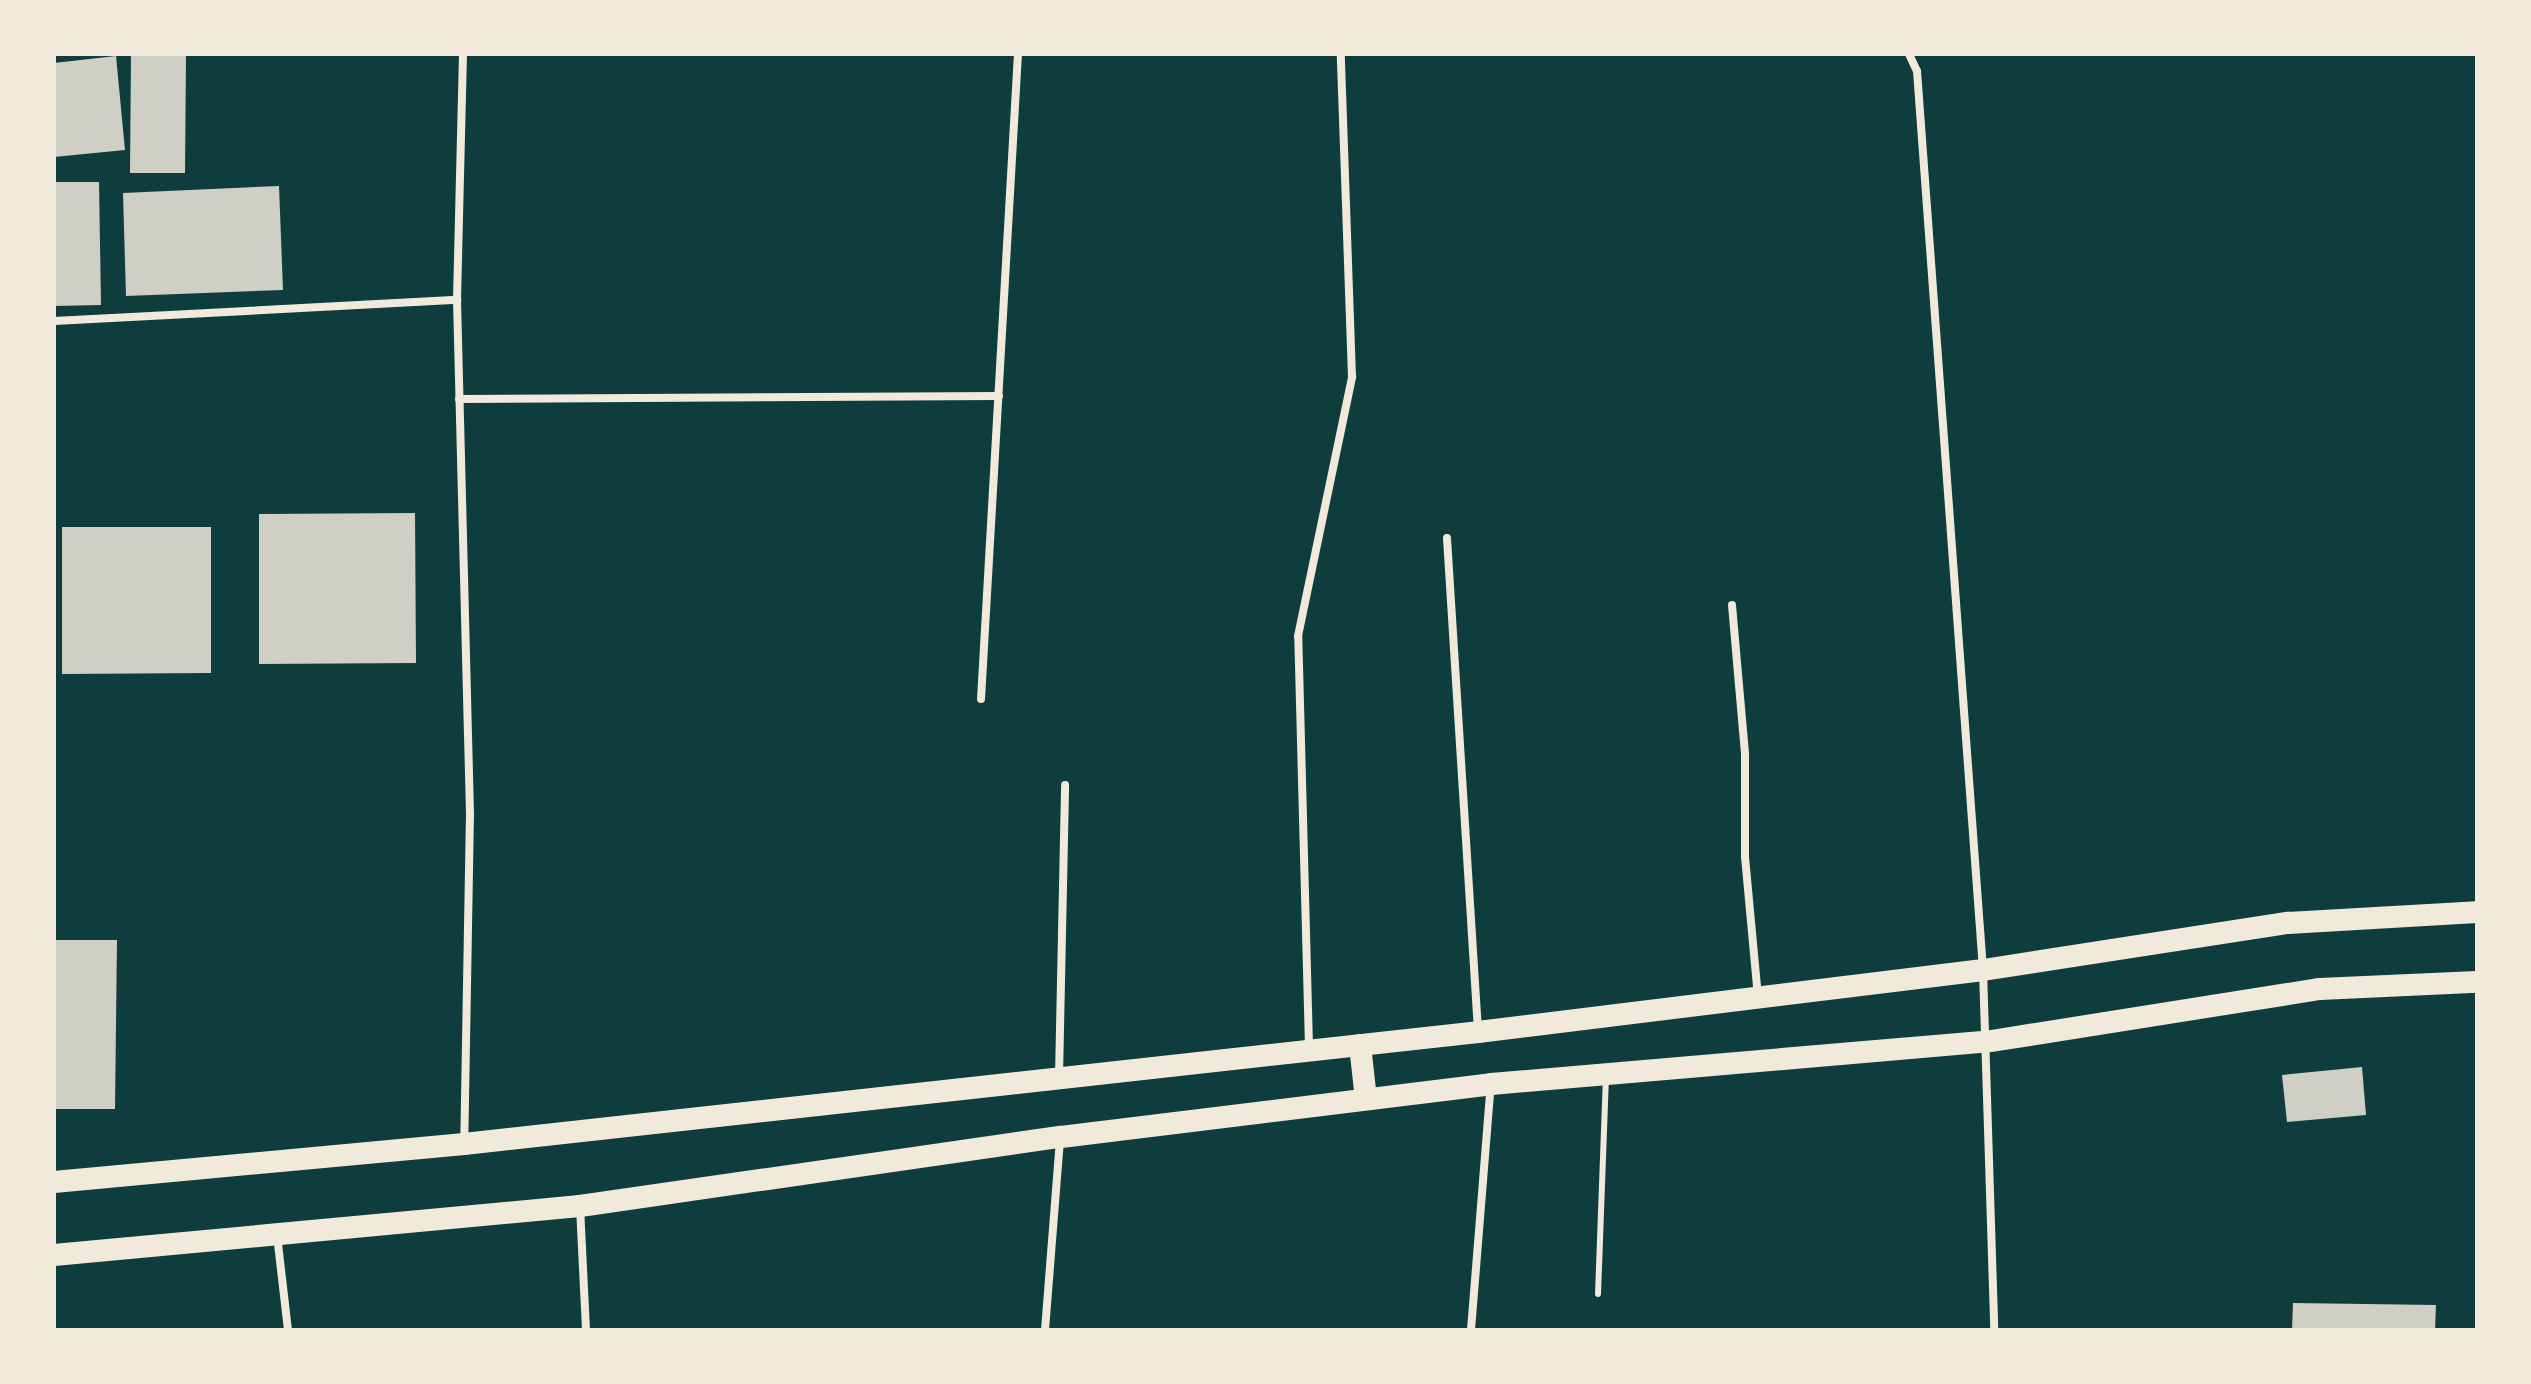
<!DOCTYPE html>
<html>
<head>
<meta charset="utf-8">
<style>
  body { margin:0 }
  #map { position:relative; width:2531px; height:1384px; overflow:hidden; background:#0f3d3e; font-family:Montserrat,sans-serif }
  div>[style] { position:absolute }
  .building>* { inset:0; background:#cfcfc3 }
  .service>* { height:6px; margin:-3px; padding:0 3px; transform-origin:3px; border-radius:3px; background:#f1e9da }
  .minor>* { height:8px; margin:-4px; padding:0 4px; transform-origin:4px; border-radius:4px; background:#f1e9da }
  .trunk>* { height:22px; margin:-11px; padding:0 11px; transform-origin:11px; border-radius:11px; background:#f1e9da }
  span { translate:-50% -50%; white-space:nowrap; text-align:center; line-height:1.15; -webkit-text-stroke:6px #f1e9da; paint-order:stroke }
  .frame { position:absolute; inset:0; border:56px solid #f1e9da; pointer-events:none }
</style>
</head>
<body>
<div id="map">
  <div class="building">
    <i style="clip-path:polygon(131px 54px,186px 55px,185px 173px,130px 173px)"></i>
    <i style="clip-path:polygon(116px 56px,125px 150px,54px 157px,54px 63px)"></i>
    <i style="clip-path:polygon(54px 182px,99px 182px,101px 305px,54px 306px)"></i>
    <i style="clip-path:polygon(279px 186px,283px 290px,126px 296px,123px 193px)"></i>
    <i style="clip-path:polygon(415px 513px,416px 663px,259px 664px,259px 514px)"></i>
    <i style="clip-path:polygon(62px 527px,211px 527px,211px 673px,62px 674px)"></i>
    <i style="clip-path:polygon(54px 940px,117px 940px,115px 1109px,54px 1109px)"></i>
    <i style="clip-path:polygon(2362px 1067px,2366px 1115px,2287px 1122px,2282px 1075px)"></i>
    <i style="clip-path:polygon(2293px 1303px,2436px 1305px,2435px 1330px,2292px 1330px)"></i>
  </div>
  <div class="service">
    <i style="left:1598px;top:1294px;width:217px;rotate:-87.9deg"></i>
  </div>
  <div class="minor">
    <i style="left:463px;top:54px;width:246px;rotate:91.4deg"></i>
    <i style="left:457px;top:300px;width:513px;rotate:88.55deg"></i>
    <i style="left:470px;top:813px;width:328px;rotate:91deg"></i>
    <i style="left:1909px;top:54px;width:19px;rotate:65deg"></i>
    <i style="left:1917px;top:71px;width:901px;rotate:85.8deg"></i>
    <i style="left:1983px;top:970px;width:360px;rotate:88.2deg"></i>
    <i style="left:54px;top:321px;width:404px;rotate:-3deg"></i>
    <i style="left:459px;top:399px;width:540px;rotate:-0.32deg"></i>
    <i style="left:1447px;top:538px;width:494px;rotate:86.4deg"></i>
    <i style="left:1732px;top:605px;width:151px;rotate:85deg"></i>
    <i style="left:1745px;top:755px;width:102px;rotate:90deg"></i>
    <i style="left:1745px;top:857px;width:142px;rotate:84.7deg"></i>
    <i style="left:981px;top:699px;width:646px;rotate:-86.72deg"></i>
    <i style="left:1309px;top:1047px;width:411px;rotate:-91.5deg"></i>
    <i style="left:1298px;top:636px;width:265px;rotate:-78.2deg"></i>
    <i style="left:1352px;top:377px;width:323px;rotate:-92deg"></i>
    <i style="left:1059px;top:1077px;width:292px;rotate:-88.8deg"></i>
    <i style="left:580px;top:1207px;width:123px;rotate:87.2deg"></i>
    <i style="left:277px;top:1235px;width:96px;rotate:83.4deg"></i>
    <i style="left:1045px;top:1330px;width:192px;rotate:-85.5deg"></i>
    <i style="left:1471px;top:1330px;width:247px;rotate:-85.4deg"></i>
  </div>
  <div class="trunk">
    <i style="left:1360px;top:1045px;width:54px;rotate:83.7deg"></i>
    <i style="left:54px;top:1182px;width:412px;rotate:-5.3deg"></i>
    <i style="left:464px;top:1144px;width:1020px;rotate:-6.3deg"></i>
    <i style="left:1478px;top:1032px;width:509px;rotate:-7deg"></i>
    <i style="left:1983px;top:970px;width:309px;rotate:-8.8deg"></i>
    <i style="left:2288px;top:923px;width:189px;rotate:-3.3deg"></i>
    <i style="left:54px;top:1255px;width:528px;rotate:-5.32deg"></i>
    <i style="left:580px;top:1206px;width:486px;rotate:-8.2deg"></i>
    <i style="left:1061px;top:1137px;width:433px;rotate:-7deg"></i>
    <i style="left:1491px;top:1084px;width:496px;rotate:-4.9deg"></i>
    <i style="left:1985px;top:1042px;width:339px;rotate:-9deg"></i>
    <i style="left:2320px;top:989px;width:157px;rotate:-2.6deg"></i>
  </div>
  <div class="frame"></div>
</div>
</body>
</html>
